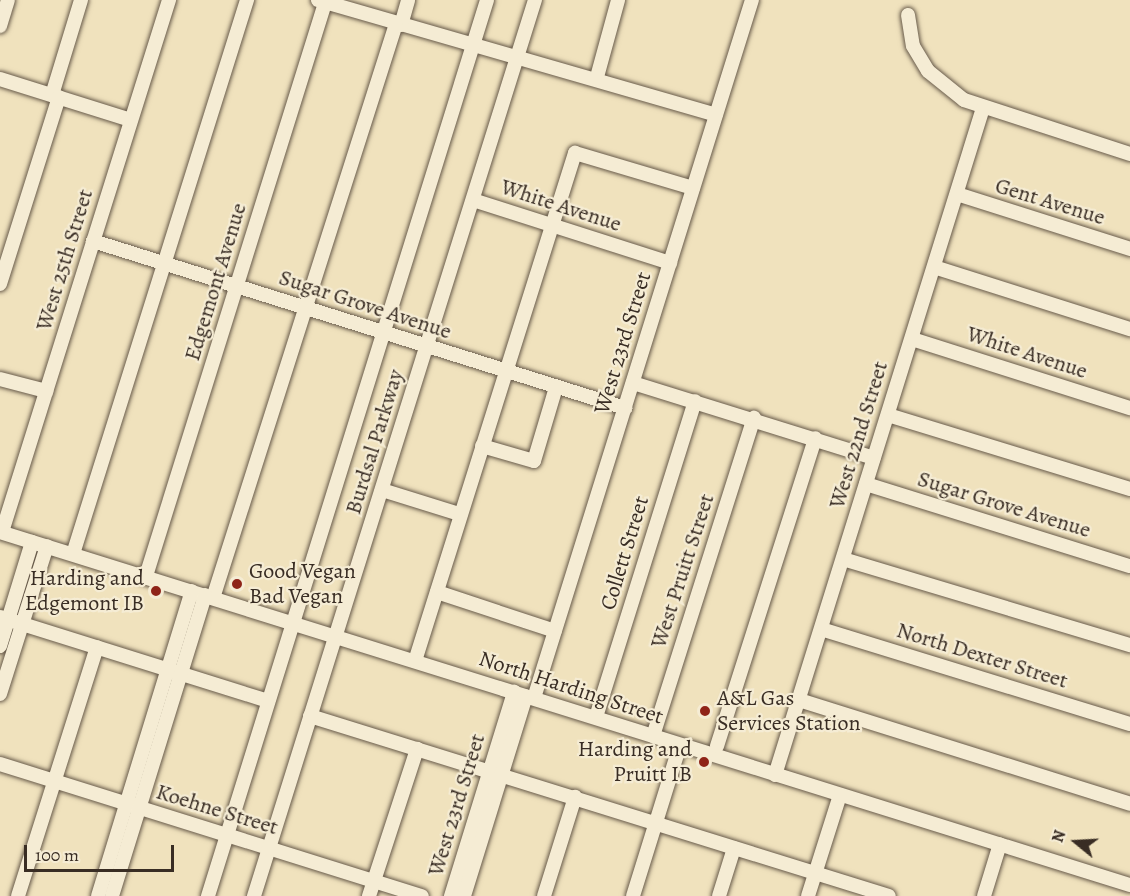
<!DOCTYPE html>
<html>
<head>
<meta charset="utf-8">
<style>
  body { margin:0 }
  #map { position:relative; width:1130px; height:896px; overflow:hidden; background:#f0e2bd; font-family:Alegreya,serif }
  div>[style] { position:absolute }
  .roads { filter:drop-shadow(0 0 2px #675a4a) drop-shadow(0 0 2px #675a4a) }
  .minor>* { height:14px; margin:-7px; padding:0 7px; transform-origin:7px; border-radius:7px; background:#f5ecd4 }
  .dots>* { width:16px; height:16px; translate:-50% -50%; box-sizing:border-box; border:3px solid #f5ecd4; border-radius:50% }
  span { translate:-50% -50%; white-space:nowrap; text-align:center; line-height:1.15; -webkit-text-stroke:4.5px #f5ecd4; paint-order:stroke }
  .street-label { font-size:22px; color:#392d24 }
  .poi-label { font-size:22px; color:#392d24 }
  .left { translate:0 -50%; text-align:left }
  .right { translate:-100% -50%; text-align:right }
  .north { position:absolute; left:1046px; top:812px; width:60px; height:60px; -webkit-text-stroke:4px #f5ecd4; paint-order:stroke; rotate:288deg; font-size:16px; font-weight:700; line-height:24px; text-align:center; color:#392d24 }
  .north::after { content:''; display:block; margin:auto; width:21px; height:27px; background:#392d24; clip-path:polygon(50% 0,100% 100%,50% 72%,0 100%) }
  .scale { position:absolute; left:24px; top:845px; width:150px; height:27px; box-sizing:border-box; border:3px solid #392d24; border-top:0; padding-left:8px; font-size:18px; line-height:21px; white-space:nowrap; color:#392d24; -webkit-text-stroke:4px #f5ecd4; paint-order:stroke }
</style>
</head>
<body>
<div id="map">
  <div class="roads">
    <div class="minor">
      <i style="left:318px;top:0;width:414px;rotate:16.1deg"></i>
      <i style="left:908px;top:15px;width:31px;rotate:81deg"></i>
      <i style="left:913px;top:46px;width:29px;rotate:59deg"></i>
      <i style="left:928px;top:71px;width:46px;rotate:38.9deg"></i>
      <i style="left:964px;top:100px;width:175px;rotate:18deg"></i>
      <i style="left:401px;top:25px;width:26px;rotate:-74deg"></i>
      <i style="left:0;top:26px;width:27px;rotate:-73deg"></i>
      <i style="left:597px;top:77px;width:80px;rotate:-74.7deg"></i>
      <i style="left:0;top:79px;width:137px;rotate:17.4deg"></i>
      <i style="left:52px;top:95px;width:99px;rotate:-73deg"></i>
      <i style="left:957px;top:194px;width:182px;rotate:17.6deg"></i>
      <i style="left:473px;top:200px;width:207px;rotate:17.7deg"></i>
      <i style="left:93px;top:241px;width:558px;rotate:17.43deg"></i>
      <i style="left:934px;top:267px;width:206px;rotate:17.6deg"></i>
      <i style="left:0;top:284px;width:196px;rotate:-72.5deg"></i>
      <i style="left:912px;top:339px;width:229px;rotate:17.6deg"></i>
      <i style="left:0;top:379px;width:48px;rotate:14.6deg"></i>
      <i style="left:633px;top:383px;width:252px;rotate:17.3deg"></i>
      <i style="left:888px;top:415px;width:253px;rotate:17deg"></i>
      <i style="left:482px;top:446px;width:54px;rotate:16.1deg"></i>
      <i style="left:534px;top:461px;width:77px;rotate:-73.4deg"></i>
      <i style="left:866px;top:484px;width:276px;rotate:17.3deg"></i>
      <i style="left:382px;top:490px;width:81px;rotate:17.3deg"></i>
      <i style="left:0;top:532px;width:1184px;rotate:17.35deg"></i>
      <i style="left:2px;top:532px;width:558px;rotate:-72.57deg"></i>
      <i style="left:73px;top:554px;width:581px;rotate:-72.56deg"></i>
      <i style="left:843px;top:559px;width:300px;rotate:16.7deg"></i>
      <i style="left:146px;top:576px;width:603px;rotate:-72.65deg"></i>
      <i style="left:437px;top:592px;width:124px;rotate:18.3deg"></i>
      <i style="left:213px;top:598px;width:602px;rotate:-72.32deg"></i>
      <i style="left:0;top:617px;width:281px;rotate:17.4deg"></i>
      <i style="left:821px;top:629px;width:323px;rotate:17.1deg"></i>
      <i style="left:0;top:646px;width:109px;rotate:-72.9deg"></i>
      <i style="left:415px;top:661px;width:533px;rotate:-72.52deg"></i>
      <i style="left:575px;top:153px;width:123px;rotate:16.5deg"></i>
      <i style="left:0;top:694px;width:155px;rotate:-72.4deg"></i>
      <i style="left:534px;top:698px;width:731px;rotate:-72.66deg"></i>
      <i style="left:799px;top:700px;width:347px;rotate:17.4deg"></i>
      <i style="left:310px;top:716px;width:606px;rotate:17.27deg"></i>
      <i style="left:596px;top:717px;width:331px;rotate:-72.6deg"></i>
      <i style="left:653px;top:736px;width:334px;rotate:-72.4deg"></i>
      <i style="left:717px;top:746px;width:323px;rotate:-72.3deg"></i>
      <i style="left:0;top:764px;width:442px;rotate:17.4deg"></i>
      <i style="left:775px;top:775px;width:699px;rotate:-72.68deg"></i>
      <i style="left:18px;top:896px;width:261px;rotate:-72.4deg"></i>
      <i style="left:98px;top:896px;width:319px;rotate:-72.9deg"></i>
      <i style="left:112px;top:896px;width:315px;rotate:-72.8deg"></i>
      <i style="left:208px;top:896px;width:938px;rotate:-72.7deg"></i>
      <i style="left:254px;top:896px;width:939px;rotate:-72.59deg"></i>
      <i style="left:369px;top:896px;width:155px;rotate:-71.9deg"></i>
      <i style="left:451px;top:896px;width:214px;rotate:-72.8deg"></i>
      <i style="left:464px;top:896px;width:209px;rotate:-72.8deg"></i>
      <i style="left:544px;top:896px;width:104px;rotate:-72.6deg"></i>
      <i style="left:633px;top:896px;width:158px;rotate:-72.7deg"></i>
      <i style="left:719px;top:896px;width:50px;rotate:-72.6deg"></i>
      <i style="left:808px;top:896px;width:106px;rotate:-72.4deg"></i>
      <i style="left:984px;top:896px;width:54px;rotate:-72.9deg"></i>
    </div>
  </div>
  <div class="dots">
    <i style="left:237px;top:584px;background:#8f2418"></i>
    <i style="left:156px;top:591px;background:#8f2418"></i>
    <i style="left:705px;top:711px;background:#8f2418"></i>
    <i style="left:704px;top:762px;background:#8f2418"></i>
  </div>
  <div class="street-label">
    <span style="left:1050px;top:202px;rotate:17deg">Gent Avenue</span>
    <span style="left:561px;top:206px;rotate:18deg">White Avenue</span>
    <span style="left:65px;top:260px;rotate:-73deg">West 25th Street</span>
    <span style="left:216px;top:282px;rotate:-73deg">Edgemont Avenue</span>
    <span style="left:365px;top:305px;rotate:18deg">Sugar Grove Avenue</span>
    <span style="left:623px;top:343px;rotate:-73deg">West 23rd Street</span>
    <span style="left:1027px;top:353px;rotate:18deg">White Avenue</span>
    <span style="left:859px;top:435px;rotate:-73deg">West 22nd Street</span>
    <span style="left:375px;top:442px;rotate:-73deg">Burdsal Parkway</span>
    <span style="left:1004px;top:505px;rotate:17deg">Sugar Grove Avenue</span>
    <span style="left:625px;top:553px;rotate:-73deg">Collett Street</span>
    <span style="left:683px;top:571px;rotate:-72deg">West Pruitt Street</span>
    <span style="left:982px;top:656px;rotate:17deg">North Dexter Street</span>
    <span style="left:571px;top:688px;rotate:18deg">North Harding Street</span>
    <span style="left:457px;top:805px;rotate:-73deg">West 23rd Street</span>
    <span style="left:217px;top:810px;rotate:17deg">Koehne Street</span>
  </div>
  <div class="poi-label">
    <span class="left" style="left:249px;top:584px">Good Vegan<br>Bad Vegan</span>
    <span class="right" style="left:144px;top:591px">Harding and<br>Edgemont IB</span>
    <span class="left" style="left:717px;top:711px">A&amp;L Gas<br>Services Station</span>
    <span class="right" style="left:692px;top:762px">Harding and<br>Pruitt IB</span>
  </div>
  <div class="north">N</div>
  <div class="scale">100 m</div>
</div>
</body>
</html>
